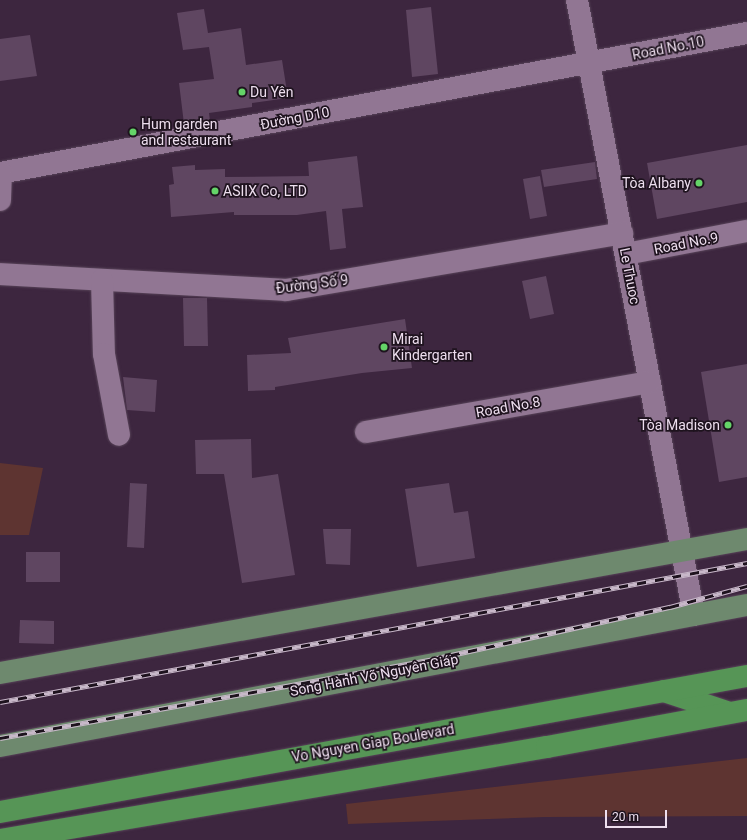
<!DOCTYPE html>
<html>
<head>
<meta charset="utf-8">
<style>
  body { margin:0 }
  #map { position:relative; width:747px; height:840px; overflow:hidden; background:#3d263f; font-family:Roboto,sans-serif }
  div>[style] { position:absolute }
  .green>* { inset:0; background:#5e3431 }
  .building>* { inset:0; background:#5f4661 }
  .roads { filter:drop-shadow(0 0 1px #584459) drop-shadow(0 0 1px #584459) }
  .minor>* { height:22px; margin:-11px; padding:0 11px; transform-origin:11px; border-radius:11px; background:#917693 }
  .major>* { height:22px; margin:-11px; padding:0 11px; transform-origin:11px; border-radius:11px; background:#6e896e }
  .highway>* { height:22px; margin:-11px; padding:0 11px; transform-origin:11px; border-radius:11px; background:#569556 }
  .rail>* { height:4.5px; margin-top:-2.25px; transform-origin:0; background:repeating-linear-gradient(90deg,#1e131e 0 9px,#c8b8c9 0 18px); box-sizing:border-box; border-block:1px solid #c8b8c9 }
  .dots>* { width:11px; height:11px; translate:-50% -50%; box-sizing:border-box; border:2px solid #1e131e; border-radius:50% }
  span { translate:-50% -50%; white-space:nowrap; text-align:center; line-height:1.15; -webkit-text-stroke:3.5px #1e131e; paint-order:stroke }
  .street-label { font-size:14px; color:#eddeee }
  .poi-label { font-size:14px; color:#eddeee }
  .left { translate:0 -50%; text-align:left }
  .right { translate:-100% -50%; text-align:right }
  .scale { position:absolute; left:605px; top:810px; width:62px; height:18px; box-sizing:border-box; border:2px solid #eddeee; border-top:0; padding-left:5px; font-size:12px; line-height:14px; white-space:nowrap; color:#eddeee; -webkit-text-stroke:3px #1e131e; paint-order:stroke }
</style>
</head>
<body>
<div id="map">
  <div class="green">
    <i style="clip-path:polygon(0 463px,43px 468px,29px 535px,0 535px)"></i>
    <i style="clip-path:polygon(747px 758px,747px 816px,545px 817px,348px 824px,346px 804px)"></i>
  </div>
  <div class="building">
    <i style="clip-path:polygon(431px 7px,438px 74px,412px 77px,406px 10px)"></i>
    <i style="clip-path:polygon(204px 9px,208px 33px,241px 28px,246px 65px,282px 60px,288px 98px,252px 103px,252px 107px,209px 113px,210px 121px,184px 124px,179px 83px,214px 79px,209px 47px,183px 50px,177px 13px)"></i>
    <i style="clip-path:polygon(30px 35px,37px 76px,0 81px,0 39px)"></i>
    <i style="clip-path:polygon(747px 145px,747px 202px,657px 219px,647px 163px)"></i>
    <i style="clip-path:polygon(357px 156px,363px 207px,342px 209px,346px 248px,330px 250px,326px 211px,297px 215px,234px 215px,234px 212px,171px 217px,169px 185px,174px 184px,172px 167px,195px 165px,195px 170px,225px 169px,225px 177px,309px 176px,308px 162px)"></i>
    <i style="clip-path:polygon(595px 162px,597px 179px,544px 187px,541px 170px)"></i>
    <i style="clip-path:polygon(540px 176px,547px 216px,530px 219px,523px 179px)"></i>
    <i style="clip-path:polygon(546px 276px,554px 314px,530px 319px,522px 281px)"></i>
    <i style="clip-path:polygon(183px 298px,207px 298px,208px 346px,184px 346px)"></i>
    <i style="clip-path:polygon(405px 319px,412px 368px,362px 373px,275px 387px,275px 390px,248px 391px,247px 355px,291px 353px,288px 338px)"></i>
    <i style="clip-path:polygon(747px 364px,747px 477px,719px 482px,701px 372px)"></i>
    <i style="clip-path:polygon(123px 377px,157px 380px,155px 412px,127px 410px)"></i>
    <i style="clip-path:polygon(251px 439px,252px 478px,278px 474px,295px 575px,242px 583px,224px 474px,196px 474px,195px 440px)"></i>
    <i style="clip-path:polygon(130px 483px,147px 484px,144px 548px,127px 547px)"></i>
    <i style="clip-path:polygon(449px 483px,454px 513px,468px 511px,475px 558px,417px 567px,405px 489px)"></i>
    <i style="clip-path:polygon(323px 529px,351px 529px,350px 565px,326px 564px)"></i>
    <i style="clip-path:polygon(26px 552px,60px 552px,60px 582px,26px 582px)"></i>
    <i style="clip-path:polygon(20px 620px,54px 621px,54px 644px,19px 643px)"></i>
  </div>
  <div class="roads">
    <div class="minor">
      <i style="left:577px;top:0;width:626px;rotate:79.23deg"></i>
      <i style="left:0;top:173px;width:760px;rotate:-10.62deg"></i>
      <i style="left:0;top:200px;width:27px;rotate:-88deg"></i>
      <i style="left:626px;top:254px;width:123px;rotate:-10.8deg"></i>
      <i style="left:0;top:274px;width:286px;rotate:3.2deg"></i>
      <i style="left:286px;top:290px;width:341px;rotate:-9.6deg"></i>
      <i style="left:102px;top:280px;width:74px;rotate:88.5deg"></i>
      <i style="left:104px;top:354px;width:82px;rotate:79.5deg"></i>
      <i style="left:366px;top:432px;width:288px;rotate:-10deg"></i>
    </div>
    <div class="major">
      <i style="left:0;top:673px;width:759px;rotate:-10.17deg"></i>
      <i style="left:0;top:746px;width:760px;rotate:-10.69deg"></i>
    </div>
    <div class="highway">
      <i style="left:664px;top:691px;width:66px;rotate:18.4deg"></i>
      <i style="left:0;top:812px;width:759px;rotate:-10.32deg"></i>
      <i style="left:0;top:840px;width:555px;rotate:-9.65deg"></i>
      <i style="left:547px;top:747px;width:203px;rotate:-10.5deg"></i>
    </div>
  </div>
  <div class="rail">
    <i style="left:0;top:702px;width:760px;rotate:-10.54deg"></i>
    <i style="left:0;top:738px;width:440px;rotate:-10.3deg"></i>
    <i style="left:433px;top:659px;width:243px;rotate:-12.4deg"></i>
    <i style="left:670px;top:607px;width:80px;rotate:-15.3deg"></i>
  </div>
  <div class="dots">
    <i style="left:242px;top:92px;background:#64d468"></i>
    <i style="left:133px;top:132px;background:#64d468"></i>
    <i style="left:699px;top:183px;background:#64d468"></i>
    <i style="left:215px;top:191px;background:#64d468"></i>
    <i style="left:384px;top:347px;background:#64d468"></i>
    <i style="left:728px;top:425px;background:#64d468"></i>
  </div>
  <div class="street-label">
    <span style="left:668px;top:48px;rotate:-11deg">Road No.10</span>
    <span style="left:295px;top:118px;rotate:-11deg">Đường D10</span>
    <span style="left:686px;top:243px;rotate:-11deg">Road No.9</span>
    <span style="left:630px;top:276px;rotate:79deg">Le Thuoc</span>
    <span style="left:312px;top:284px;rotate:-7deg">Đường Số 9</span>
    <span style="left:508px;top:407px;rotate:-10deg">Road No.8</span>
    <span style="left:374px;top:675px;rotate:-11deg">Song Hành Võ Nguyên Giáp</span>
    <span style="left:373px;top:743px;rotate:-10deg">Vo Nguyen Giap Boulevard</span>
  </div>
  <div class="poi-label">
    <span class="left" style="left:250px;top:92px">Du Yên</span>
    <span class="left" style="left:141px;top:132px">Hum garden<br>and restaurant</span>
    <span class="right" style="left:691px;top:183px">Tòa Albany</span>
    <span class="left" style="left:223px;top:191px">ASIIX Co, LTD</span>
    <span class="left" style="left:392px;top:347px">Mirai<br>Kindergarten</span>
    <span class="right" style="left:720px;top:425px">Tòa Madison</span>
  </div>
  <div class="scale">20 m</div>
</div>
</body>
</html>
